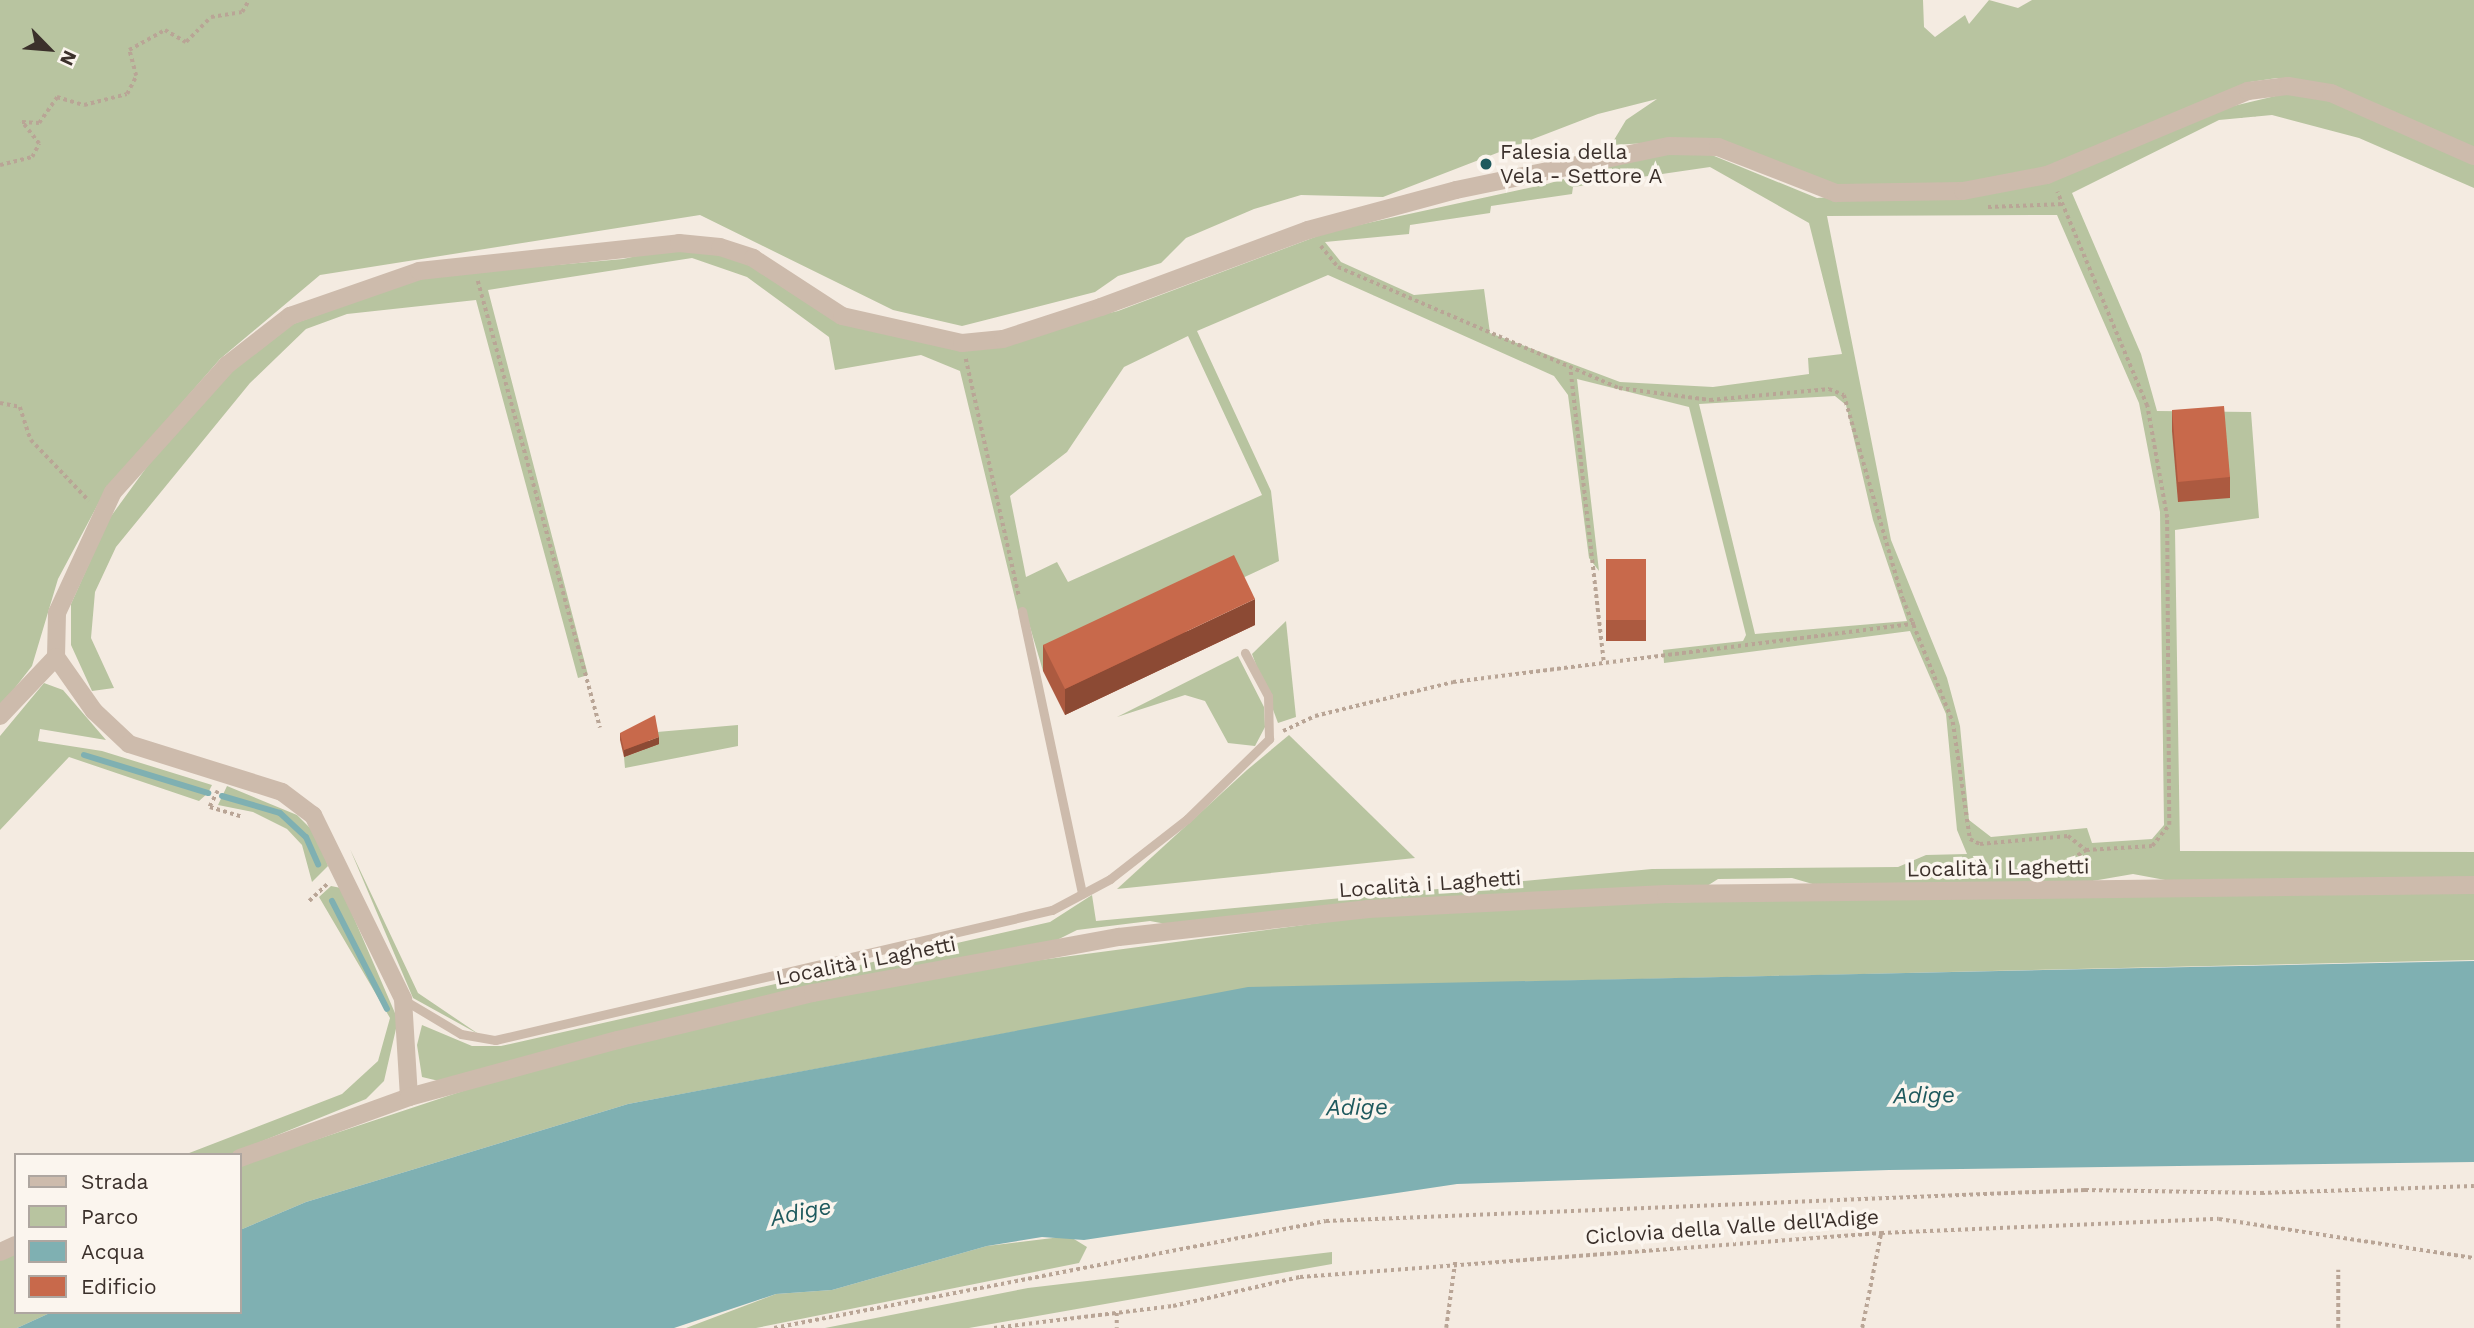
<!DOCTYPE html>
<html>
<head>
<meta charset="utf-8">
<style>
  body { margin:0 }
  #map { position:relative; width:2474px; height:1328px; overflow:hidden; background:#f4ebe1; font-family:"Work Sans",sans-serif }
  div>[style] { position:absolute }
  .green>* { inset:0; background:#b8c4a0 }
  .water>* { inset:0; background:#7fb0b2 }
  .stream>* { height:6px; margin:-3px; padding:0 3px; transform-origin:3px; border-radius:3px; background:#7fb0b2 }
  .path>* { height:3.5px; margin-top:-1.75px; transform-origin:0; background:repeating-linear-gradient(90deg,#b9a596 0 3.5px,transparent 0 7px) }
  .service>* { height:9px; margin:-4.5px; padding:0 4.5px; transform-origin:4.5px; border-radius:4.5px; background:#cdbbac }
  .minor>* { height:18px; margin:-9px; padding:0 9px; transform-origin:9px; border-radius:9px; background:#cdbbac }
  .wall>* { inset:0; background:#ac5a40 }
  .shaded-wall>* { inset:0; background:#8c4a34 }
  .building>* { inset:0; background:#c8694b }
  .dots>* { width:19px; height:19px; translate:-50% -50%; box-sizing:border-box; border:4px solid #fbf5ee; border-radius:50% }
  span { translate:-50% -50%; white-space:nowrap; text-align:center; line-height:1.15; -webkit-text-stroke:7px #fbf5ee; paint-order:stroke }
  .poi-label { font-size:21px; color:#3b302b }
  .left { translate:0 -50%; text-align:left }
  .street-label { font-size:21px; color:#3b302b }
  .water-label { font-size:23px; color:#1f5a5e; font-style:italic }
  .legend { position:absolute; left:14px; top:1153px; width:228px; height:161px; box-sizing:border-box; background:#fbf5ee; border:2px solid #aea6a0; margin:0; padding:9px 12px; list-style:none; font-size:21px; color:#3b302b }
  .legend li { display:flex; align-items:center; gap:14px; height:35px }
  .legend b { width:35px; border:2px solid #aea6a0 }
  .north { position:absolute; left:14px; top:14px; width:70px; height:70px; -webkit-text-stroke:5px #fbf5ee; paint-order:stroke; rotate:115deg; font-size:19px; font-weight:700; line-height:28px; text-align:center; color:#3b302b }
  .north::after { content:''; display:block; margin:auto; width:24px; height:32px; background:#3b302b; clip-path:polygon(50% 0,100% 100%,50% 72%,0 100%) }
</style>
</head>
<body>
<div id="map">
  <div class="green">
    <i style="clip-path:polygon(0 0,1923px 0,1924px 27px,1935px 37px,1965px 15px,1969px 24px,1989px 0,2018px 8px,2032px 0,2474px 0,2474px 151px,2331px 86px,2277px 78px,2250px 82px,2057px 164px,1998px 182px,1835px 186px,1704px 140px,1611px 145px,1626px 120px,1657px 99px,1598px 114px,1383px 197px,1301px 195px,1254px 209px,1186px 238px,1161px 263px,1118px 276px,1095px 292px,962px 326px,893px 310px,700px 215px,320px 275px,220px 359px,105px 491px,58px 579px,32px 666px,0 707px)"></i>
    <i style="clip-path:polygon(evenodd,2292px 92px,2326px 98px,2474px 162px,2474px 188px,2359px 138px,2272px 115px,2219px 120px,2072px 193px,2141px 354px,2157px 411px,2251px 412px,2259px 518px,2175px 530px,2180px 851px,2474px 852px,2474px 878px,2176px 882px,2133px 874px,2075px 884px,1816px 885px,1792px 878px,1718px 879px,1707px 886px,1177px 926px,1150px 921px,1077px 930px,1049px 944px,439px 1081px,422px 1077px,417px 1045px,422px 1025px,472px 1046px,501px 1046px,1050px 922px,1092px 895px,1096px 921px,1652px 869px,1898px 867px,1926px 855px,1967px 854px,1957px 830px,1946px 714px,1910px 631px,1664px 663px,1663px 650px,1743px 641px,1746px 635px,1689px 407px,1577px 379px,1599px 571px,1589px 558px,1568px 395px,1554px 376px,1328px 275px,1197px 331px,1271px 491px,1279px 561px,1043px 671px,1025px 610px,1018px 611px,960px 371px,921px 355px,835px 370px,829px 337px,747px 277px,692px 258px,488px 290px,588px 675px,578px 678px,476px 300px,347px 314px,306px 329px,250px 383px,116px 547px,95px 592px,91px 638px,114px 688px,92px 691px,71px 645px,71px 604px,109px 519px,173px 431px,235px 367px,282px 328px,423px 277px,623px 259px,678px 247px,742px 260px,800px 298px,954px 348px,1118px 311px,1331px 231px,1547px 184px,1644px 155px,1702px 151px,1817px 198px,2040px 184px,2225px 108px,2292px 92px,1710px 167px,1809px 223px,1842px 354px,1808px 358px,1809px 374px,1713px 387px,1620px 382px,1490px 333px,1484px 289px,1414px 295px,1341px 262px,1325px 242px,1409px 234px,1410px 225px,1490px 213px,1491px 206px,1572px 194px,1573px 187px,1710px 167px,2292px 92px,2057px 215px,2139px 403px,2160px 512px,2164px 825px,2152px 839px,2092px 843px,2087px 828px,1991px 837px,1969px 820px,1960px 726px,1947px 678px,1891px 540px,1827px 216px,2057px 215px,2292px 92px,1188px 336px,1262px 495px,1068px 582px,1057px 562px,1026px 577px,1010px 496px,1067px 452px,1124px 367px,1188px 336px,2292px 92px,1835px 396px,1846px 405px,1873px 520px,1907px 621px,1755px 634px,1699px 404px,1835px 396px)"></i>
    <i style="clip-path:polygon(1286px 621px,1296px 717px,1278px 723px,1252px 654px)"></i>
    <i style="clip-path:polygon(1238px 656px,1264px 707px,1265px 727px,1255px 746px,1228px 743px,1205px 701px,1185px 695px,1117px 717px)"></i>
    <i style="clip-path:polygon(44px 683px,63px 690px,106px 740px,40px 729px,38px 741px,102px 751px,212px 785px,208px 793px,199px 801px,69px 757px,0 830px,0 736px)"></i>
    <i style="clip-path:polygon(738px 725px,738px 746px,625px 768px,624px 757px,643px 750px,657px 732px)"></i>
    <i style="clip-path:polygon(1289px 735px,1415px 858px,1117px 889px,1247px 770px)"></i>
    <i style="clip-path:polygon(227px 786px,297px 815px,318px 836px,328px 866px,312px 882px,302px 845px,287px 829px,253px 812px,218px 805px)"></i>
    <i style="clip-path:polygon(350px 849px,418px 993px,480px 1035px,413px 998px)"></i>
    <i style="clip-path:polygon(331px 886px,341px 888px,398px 1020px,384px 1081px,366px 1099px,228px 1155px,184px 1155px,342px 1094px,378px 1061px,390px 1018px,319px 897px)"></i>
    <i style="clip-path:polygon(2474px 891px,2474px 960px,1248px 988px,628px 1104px,306px 1202px,240px 1230px,240px 1165px,487px 1083px,772px 1008px,957px 971px,1372px 916px,1555px 904px)"></i>
    <i style="clip-path:polygon(1069px 1236px,1087px 1247px,1079px 1263px,756px 1328px,686px 1328px,776px 1294px,832px 1290px,987px 1246px)"></i>
    <i style="clip-path:polygon(16px 1252px,16px 1312px,52px 1312px,17px 1328px,0 1328px,0 1259px)"></i>
    <i style="clip-path:polygon(1332px 1252px,1332px 1264px,969px 1328px,825px 1328px,1028px 1288px)"></i>
  </div>
  <div class="water">
    <i style="clip-path:polygon(2474px 961px,2474px 1162px,1889px 1170px,1457px 1184px,1084px 1240px,1042px 1237px,987px 1246px,832px 1290px,776px 1294px,674px 1328px,17px 1328px,52px 1312px,240px 1312px,240px 1230px,306px 1202px,628px 1104px,1248px 987px)"></i>
  </div>
  <div class="stream">
    <i style="left:84px;top:755px;width:130px;rotate:17deg"></i>
    <i style="left:222px;top:796px;width:60px;rotate:16.3deg"></i>
    <i style="left:280px;top:813px;width:35px;rotate:43deg"></i>
    <i style="left:306px;top:837px;width:30px;rotate:66deg"></i>
    <i style="left:332px;top:901px;width:121px;rotate:63deg"></i>
  </div>
  <div class="path">
    <i style="left:0;top:165px;width:33px;rotate:-14deg"></i>
    <i style="left:32px;top:157px;width:15px;rotate:-62deg"></i>
    <i style="left:39px;top:144px;width:28px;rotate:-128deg"></i>
    <i style="left:22px;top:122px;width:17px;rotate:3deg"></i>
    <i style="left:39px;top:123px;width:32px;rotate:-55deg"></i>
    <i style="left:57px;top:97px;width:28px;rotate:17deg"></i>
    <i style="left:84px;top:105px;width:44px;rotate:-14.3deg"></i>
    <i style="left:127px;top:94px;width:20px;rotate:-63deg"></i>
    <i style="left:136px;top:76px;width:27px;rotate:-105deg"></i>
    <i style="left:129px;top:50px;width:41px;rotate:-29.1deg"></i>
    <i style="left:165px;top:30px;width:24px;rotate:30deg"></i>
    <i style="left:186px;top:42px;width:35px;rotate:-45deg"></i>
    <i style="left:211px;top:17px;width:31px;rotate:-9deg"></i>
    <i style="left:242px;top:12px;width:14px;rotate:-60deg"></i>
    <i style="left:1988px;top:207px;width:76px;rotate:-2.3deg"></i>
    <i style="left:1321px;top:246px;width:27px;rotate:51deg"></i>
    <i style="left:1338px;top:267px;width:306px;rotate:23.3deg"></i>
    <i style="left:1619px;top:388px;width:92px;rotate:7.5deg"></i>
    <i style="left:1710px;top:400px;width:120px;rotate:-5.3deg"></i>
    <i style="left:1829px;top:389px;width:16px;rotate:22deg"></i>
    <i style="left:1844px;top:395px;width:212px;rotate:73.9deg"></i>
    <i style="left:1903px;top:599px;width:133px;rotate:67.9deg"></i>
    <i style="left:1953px;top:722px;width:118px;rotate:81.7deg"></i>
    <i style="left:1970px;top:839px;width:11px;rotate:27deg"></i>
    <i style="left:1980px;top:844px;width:88px;rotate:-5.2deg"></i>
    <i style="left:2068px;top:836px;width:23px;rotate:38deg"></i>
    <i style="left:478px;top:281px;width:463px;rotate:74.7deg"></i>
    <i style="left:966px;top:359px;width:244px;rotate:77.4deg"></i>
    <i style="left:1571px;top:372px;width:292px;rotate:83.5deg"></i>
    <i style="left:0;top:403px;width:20px;rotate:11deg"></i>
    <i style="left:20px;top:407px;width:35px;rotate:72deg"></i>
    <i style="left:31px;top:440px;width:84px;rotate:46.4deg"></i>
    <i style="left:1283px;top:731px;width:35px;rotate:-25deg"></i>
    <i style="left:1315px;top:716px;width:142px;rotate:-13.8deg"></i>
    <i style="left:1453px;top:682px;width:466px;rotate:-7.2deg"></i>
    <i style="left:218px;top:791px;width:18px;rotate:117deg"></i>
    <i style="left:210px;top:807px;width:34px;rotate:17deg"></i>
    <i style="left:2054px;top:870px;width:38px;rotate:-32deg"></i>
    <i style="left:2086px;top:850px;width:66px;rotate:-3.5deg"></i>
    <i style="left:2152px;top:846px;width:27px;rotate:-51deg"></i>
    <i style="left:2169px;top:825px;width:307px;rotate:-90.4deg"></i>
    <i style="left:2167px;top:518px;width:114px;rotate:-100.1deg"></i>
    <i style="left:2147px;top:406px;width:232px;rotate:-112.8deg"></i>
    <i style="left:309px;top:901px;width:25px;rotate:-43deg"></i>
    <i style="left:1117px;top:1313px;width:15px;rotate:90deg"></i>
    <i style="left:774px;top:1328px;width:562px;rotate:-10.97deg"></i>
    <i style="left:1326px;top:1221px;width:760px;rotate:-2.34deg"></i>
    <i style="left:2085px;top:1190px;width:176px;rotate:1deg"></i>
    <i style="left:2261px;top:1193px;width:213px;rotate:-1.9deg"></i>
    <i style="left:994px;top:1328px;width:180px;rotate:-7deg"></i>
    <i style="left:1173px;top:1306px;width:130px;rotate:-12.9deg"></i>
    <i style="left:1300px;top:1277px;width:583px;rotate:-4.33deg"></i>
    <i style="left:1881px;top:1233px;width:338px;rotate:-2.4deg"></i>
    <i style="left:2219px;top:1219px;width:258px;rotate:8.7deg"></i>
    <i style="left:1446px;top:1328px;width:68px;rotate:-82.3deg"></i>
    <i style="left:1862px;top:1328px;width:97px;rotate:-78.7deg"></i>
    <i style="left:2338px;top:1328px;width:58px;rotate:-90deg"></i>
  </div>
  <div class="service">
    <i style="left:1022px;top:611px;width:289px;rotate:78deg"></i>
    <i style="left:404px;top:1000px;width:66px;rotate:30.8deg"></i>
    <i style="left:461px;top:1034px;width:35px;rotate:10deg"></i>
    <i style="left:495px;top:1040px;width:572px;rotate:-13.14deg"></i>
    <i style="left:1052px;top:910px;width:66px;rotate:-28.1deg"></i>
    <i style="left:1110px;top:879px;width:98px;rotate:-37.9deg"></i>
    <i style="left:1187px;top:819px;width:115px;rotate:-44.3deg"></i>
    <i style="left:1269px;top:739px;width:43px;rotate:-91.3deg"></i>
    <i style="left:1268px;top:696px;width:49px;rotate:-118.1deg"></i>
  </div>
  <div class="minor">
    <i style="left:56px;top:657px;width:44px;rotate:-88.7deg"></i>
    <i style="left:57px;top:613px;width:133px;rotate:-65.2deg"></i>
    <i style="left:113px;top:492px;width:171px;rotate:-48.1deg"></i>
    <i style="left:227px;top:365px;width:80px;rotate:-37.9deg"></i>
    <i style="left:290px;top:316px;width:137px;rotate:-19.2deg"></i>
    <i style="left:419px;top:271px;width:262px;rotate:-6.1deg"></i>
    <i style="left:679px;top:243px;width:41px;rotate:5.6deg"></i>
    <i style="left:720px;top:247px;width:35px;rotate:18deg"></i>
    <i style="left:753px;top:258px;width:106px;rotate:33.1deg"></i>
    <i style="left:842px;top:316px;width:123px;rotate:12.7deg"></i>
    <i style="left:962px;top:343px;width:41px;rotate:-5.6deg"></i>
    <i style="left:1003px;top:339px;width:103px;rotate:-18.1deg"></i>
    <i style="left:1101px;top:307px;width:221px;rotate:-20.4deg"></i>
    <i style="left:1308px;top:230px;width:153px;rotate:-15.1deg"></i>
    <i style="left:1456px;top:190px;width:217px;rotate:-11.7deg"></i>
    <i style="left:1669px;top:146px;width:49px;rotate:1.2deg"></i>
    <i style="left:1718px;top:147px;width:127px;rotate:21.3deg"></i>
    <i style="left:1836px;top:193px;width:127px;rotate:-0.9deg"></i>
    <i style="left:1963px;top:191px;width:86px;rotate:-10.8deg"></i>
    <i style="left:2047px;top:175px;width:218px;rotate:-22.7deg"></i>
    <i style="left:2248px;top:91px;width:40px;rotate:-7.1deg"></i>
    <i style="left:2288px;top:86px;width:44px;rotate:9.2deg"></i>
    <i style="left:2331px;top:93px;width:156px;rotate:23.8deg"></i>
    <i style="left:56px;top:657px;width:66px;rotate:54.9deg"></i>
    <i style="left:94px;top:711px;width:48px;rotate:43.3deg"></i>
    <i style="left:129px;top:744px;width:160px;rotate:17.4deg"></i>
    <i style="left:282px;top:792px;width:39px;rotate:37deg"></i>
    <i style="left:313px;top:815px;width:205px;rotate:63.9deg"></i>
    <i style="left:403px;top:999px;width:98px;rotate:86.5deg"></i>
    <i style="left:0;top:716px;width:81px;rotate:-46.5deg"></i>
    <i style="left:240px;top:1158px;width:180px;rotate:-19.8deg"></i>
    <i style="left:409px;top:1097px;width:217px;rotate:-15.3deg"></i>
    <i style="left:618px;top:1040px;width:201px;rotate:-13.6deg"></i>
    <i style="left:813px;top:993px;width:311px;rotate:-10.4deg"></i>
    <i style="left:1119px;top:937px;width:251px;rotate:-6.4deg"></i>
    <i style="left:1368px;top:909px;width:298px;rotate:-2.9deg"></i>
    <i style="left:1666px;top:894px;width:808px;rotate:-0.64deg"></i>
    <i style="left:0;top:1252px;width:17px;rotate:-24deg"></i>
  </div>
  <div class="wall">
    <i style="clip-path:polygon(2172px 410px,2230px 477px,2230px 498px,2178px 502px,2172px 431px)"></i>
    <i style="clip-path:polygon(1606px 559px,1646px 559px,1646px 641px,1606px 641px)"></i>
    <i style="clip-path:polygon(1255px 625px,1065px 715px,1043px 671px,1043px 645px)"></i>
    <i style="clip-path:polygon(620px 733px,659px 744px,624px 757px,620px 740px)"></i>
  </div>
  <div class="shaded-wall">
    <i style="clip-path:polygon(1255px 599px,1255px 625px,1065px 715px,1065px 689px)"></i>
    <i style="clip-path:polygon(659px 737px,659px 744px,624px 757px,624px 750px)"></i>
  </div>
  <div class="building">
    <i style="clip-path:polygon(2224px 406px,2230px 477px,2178px 482px,2172px 410px)"></i>
    <i style="clip-path:polygon(1234px 555px,1255px 599px,1065px 689px,1043px 645px)"></i>
    <i style="clip-path:polygon(1606px 559px,1646px 559px,1646px 620px,1606px 620px)"></i>
    <i style="clip-path:polygon(655px 715px,659px 737px,624px 750px,620px 733px)"></i>
  </div>
  <div class="dots">
    <i style="left:1486px;top:164px;background:#1f5a5e"></i>
  </div>
  <div class="poi-label">
    <span class="left" style="left:1500px;top:164px">Falesia della<br>Vela - Settore A</span>
  </div>
  <div class="street-label">
    <span style="left:1998px;top:868px;rotate:-1deg">Località i Laghetti</span>
    <span style="left:1430px;top:884px;rotate:-4deg">Località i Laghetti</span>
    <span style="left:866px;top:961px;rotate:-11deg">Località i Laghetti</span>
    <span style="left:1732px;top:1227px;rotate:-4deg">Ciclovia della Valle dell'Adige</span>
  </div>
  <div class="water-label">
    <span style="left:1924px;top:1096px;rotate:-1deg">Adige</span>
    <span style="left:1357px;top:1108px;rotate:-1deg">Adige</span>
    <span style="left:801px;top:1213px;rotate:-12deg">Adige</span>
  </div>
  <ul class="legend">
  <li><b style="height:9px;background:#cdbbac"></b>Strada</li>
  <li><b style="height:19px;background:#b8c4a0"></b>Parco</li>
  <li><b style="height:19px;background:#7fb0b2"></b>Acqua</li>
  <li><b style="height:19px;background:#c8694b"></b>Edificio</li>
  </ul>
  <div class="north">N</div>
</div>
</body>
</html>
